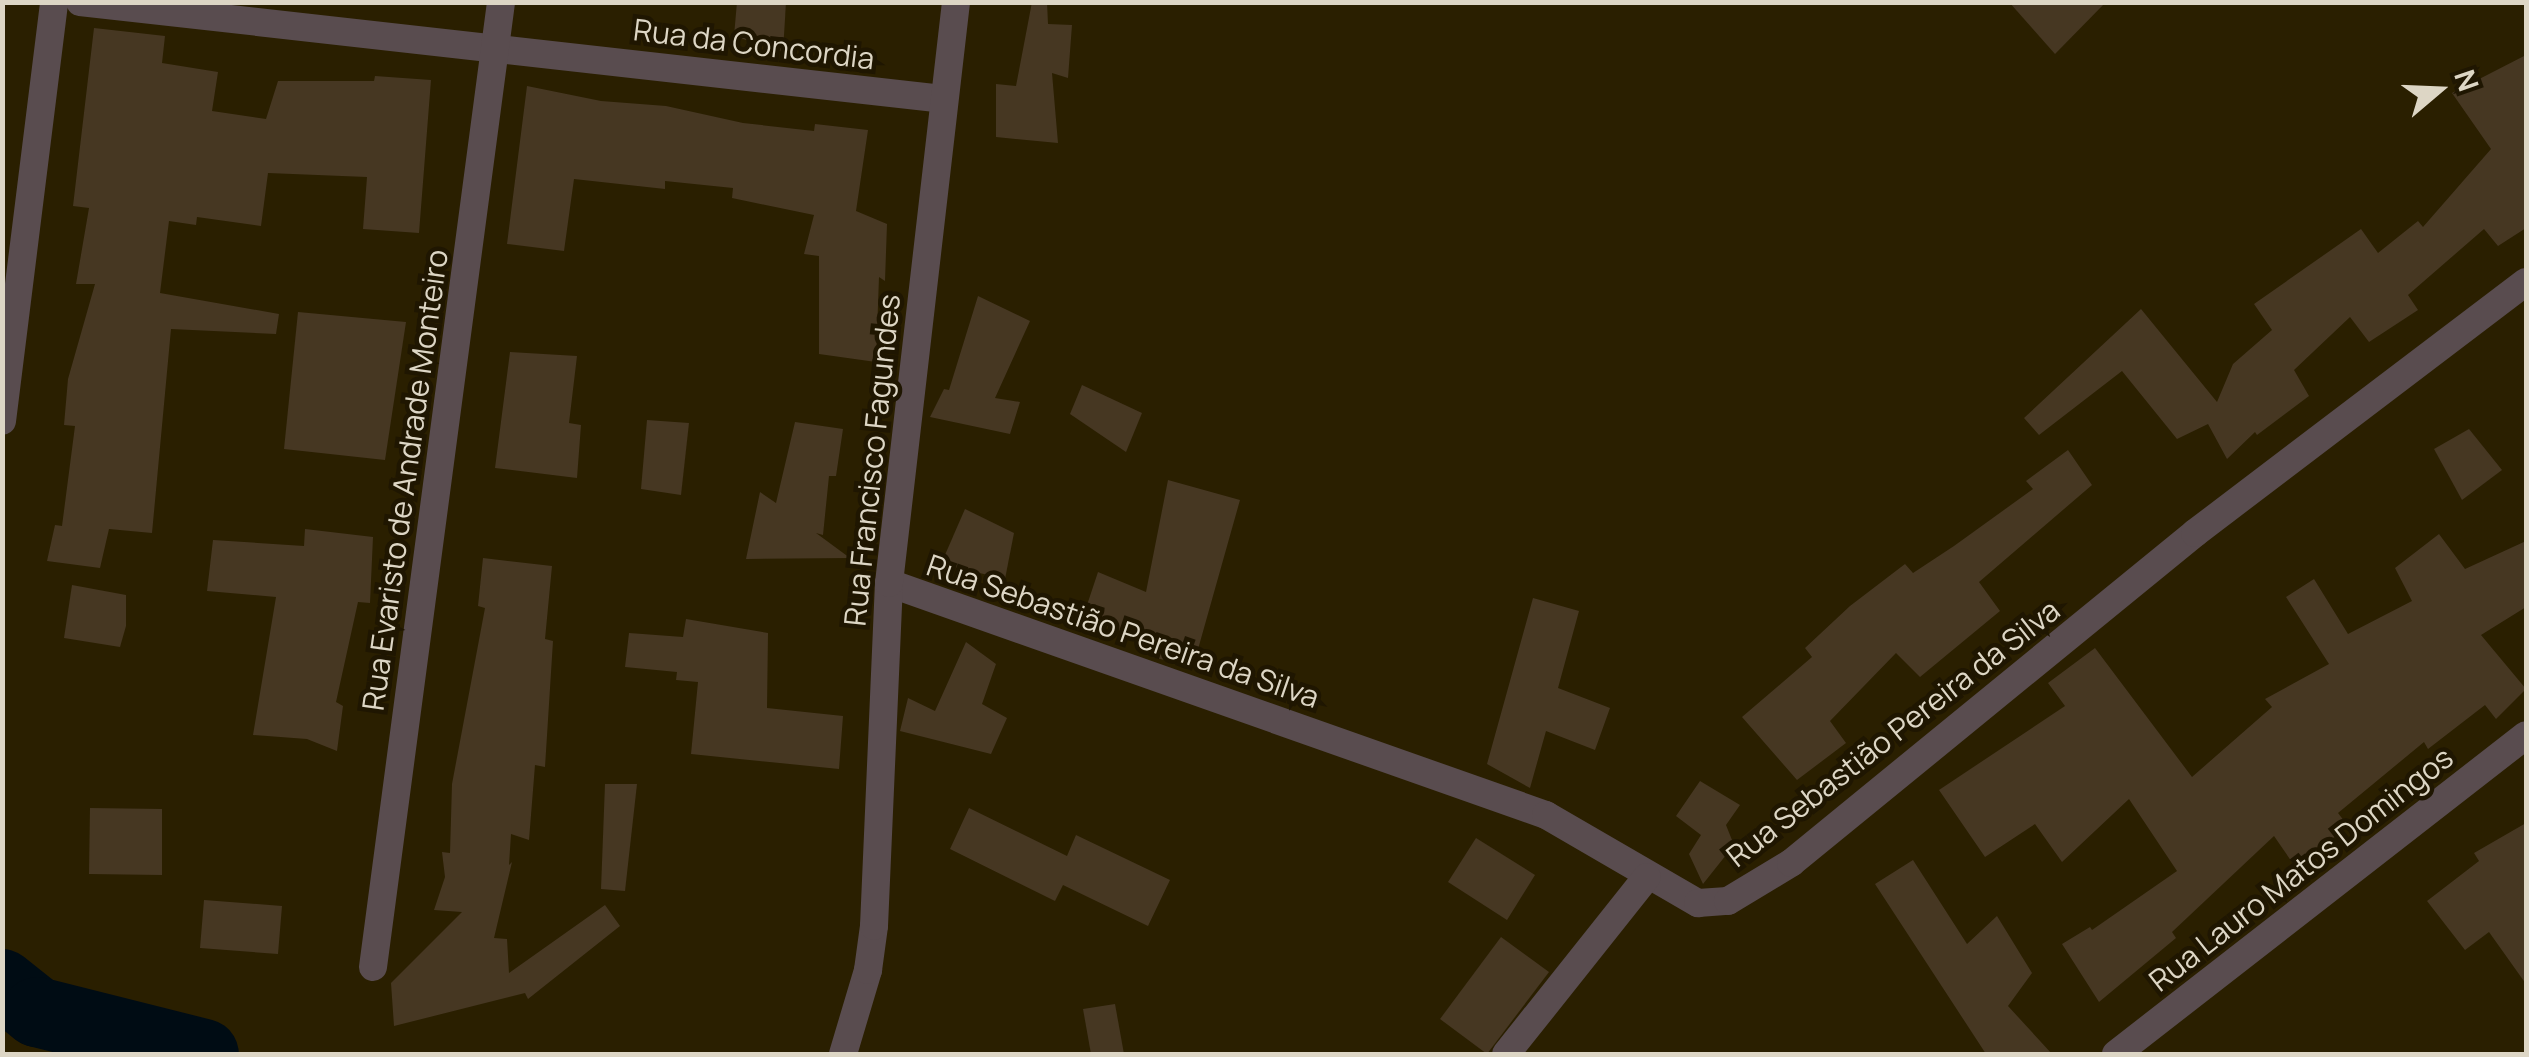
<!DOCTYPE html>
<html>
<head>
<meta charset="utf-8">
<style>
  body { margin:0 }
  #map { position:relative; width:2529px; height:1057px; overflow:hidden; background:#2a1f00; font-family:Manrope,sans-serif }
  div>[style] { position:absolute }
  .river>* { height:70px; margin:-35px; padding:0 35px; transform-origin:35px; border-radius:35px; background:#000c14 }
  .building>* { inset:0; background:#463722 }
  .minor>* { height:28px; margin:-14px; padding:0 14px; transform-origin:14px; border-radius:14px; background:#594c4f }
  span { translate:-50% -50%; white-space:nowrap; text-align:center; line-height:1.15; -webkit-text-stroke:9px #1f1601; paint-order:stroke }
  .street-label { font-size:30px; color:#ddd6c5 }
  .frame { position:absolute; inset:0; border:5px solid #ddd6c5; pointer-events:none }
  .north { position:absolute; left:2389px; top:40px; width:100px; height:100px; -webkit-text-stroke:8px #1f1601; paint-order:stroke; rotate:71deg; font-size:28px; font-weight:700; line-height:40px; text-align:center; color:#ddd6c5 }
  .north::after { content:''; display:block; margin:auto; width:35px; height:45px; background:#ddd6c5; clip-path:polygon(50% 0,100% 100%,50% 72%,0 100%) }
</style>
</head>
<body>
<div id="map">
  <div class="river">
    <i style="left:2px;top:984px;width:45px;rotate:38.7deg"></i>
    <i style="left:37px;top:1012px;width:172px;rotate:14.1deg"></i>
  </div>
  <div class="building">
    <i style="clip-path:polygon(737px 2px,786px 2px,783px 52px,734px 36px)"></i>
    <i style="clip-path:polygon(1032px 2px,1047px 2px,1048px 24px,1072px 25px,1068px 78px,1052px 73px,1058px 143px,996px 137px,996px 84px,1016px 86px)"></i>
    <i style="clip-path:polygon(2009px 2px,2106px 2px,2055px 54px)"></i>
    <i style="clip-path:polygon(94px 28px,165px 36px,162px 63px,218px 72px,212px 111px,266px 119px,278px 81px,374px 81px,375px 76px,431px 80px,419px 233px,363px 229px,367px 177px,268px 173px,261px 226px,197px 217px,196px 225px,169px 221px,160px 293px,279px 314px,276px 334px,171px 329px,152px 533px,109px 529px,100px 568px,47px 561px,55px 525px,62px 526px,75px 426px,64px 425px,68px 379px,95px 284px,76px 284px,89px 208px,73px 206px)"></i>
    <i style="clip-path:polygon(2526px 55px,2526px 228px,2498px 246px,2484px 229px,2408px 295px,2418px 310px,2369px 342px,2350px 317px,2294px 370px,2309px 396px,2257px 435px,2255px 432px,2227px 459px,2208px 424px,2177px 439px,2122px 371px,2039px 435px,2024px 418px,2141px 309px,2217px 402px,2233px 364px,2272px 330px,2254px 304px,2361px 229px,2378px 253px,2418px 221px,2423px 227px,2491px 149px,2452px 93px)"></i>
    <i style="clip-path:polygon(527px 86px,601px 101px,666px 106px,743px 123px,814px 131px,815px 124px,868px 130px,856px 211px,887px 224px,885px 281px,879px 277px,876px 362px,819px 354px,819px 256px,804px 254px,814px 215px,732px 198px,733px 188px,665px 181px,665px 189px,574px 179px,564px 251px,507px 244px)"></i>
    <i style="clip-path:polygon(978px 296px,1030px 321px,995px 398px,1020px 402px,1010px 434px,930px 417px,944px 389px,949px 390px)"></i>
    <i style="clip-path:polygon(298px 312px,406px 322px,385px 460px,284px 449px)"></i>
    <i style="clip-path:polygon(510px 352px,577px 356px,569px 423px,581px 425px,577px 478px,495px 468px)"></i>
    <i style="clip-path:polygon(1082px 385px,1142px 413px,1126px 452px,1070px 414px)"></i>
    <i style="clip-path:polygon(647px 420px,689px 423px,681px 495px,641px 489px)"></i>
    <i style="clip-path:polygon(795px 422px,843px 429px,836px 476px,829px 476px,823px 535px,816px 533px,850px 558px,746px 559px,760px 492px,776px 503px)"></i>
    <i style="clip-path:polygon(2469px 429px,2502px 470px,2462px 500px,2434px 449px)"></i>
    <i style="clip-path:polygon(2068px 450px,2092px 485px,1979px 582px,2000px 611px,1920px 677px,1896px 653px,1830px 721px,1846px 743px,1797px 780px,1742px 717px,1812px 657px,1805px 648px,1850px 606px,1905px 564px,1913px 573px,1954px 546px,2033px 489px,2026px 481px)"></i>
    <i style="clip-path:polygon(1168px 480px,1240px 500px,1193px 667px,1152px 657px,1155px 645px,1083px 617px,1098px 572px,1146px 592px)"></i>
    <i style="clip-path:polygon(965px 509px,1014px 533px,1005px 579px,941px 564px)"></i>
    <i style="clip-path:polygon(305px 529px,373px 537px,370px 603px,358px 602px,336px 702px,343px 706px,337px 751px,307px 739px,253px 735px,276px 597px,207px 591px,213px 540px,304px 546px)"></i>
    <i style="clip-path:polygon(2439px 534px,2465px 569px,2526px 541px,2526px 607px,2481px 635px,2526px 689px,2496px 719px,2485px 705px,2428px 749px,2424px 742px,2338px 813px,2348px 826px,2296px 868px,2274px 836px,2172px 932px,2176px 938px,2099px 1002px,2062px 944px,2090px 927px,2092px 930px,2177px 871px,2129px 799px,2062px 862px,2035px 824px,1985px 857px,1939px 790px,2065px 706px,2048px 683px,2095px 648px,2192px 777px,2272px 707px,2265px 699px,2329px 664px,2286px 597px,2314px 579px,2348px 634px,2412px 601px,2395px 568px)"></i>
    <i style="clip-path:polygon(483px 558px,552px 566px,545px 639px,553px 641px,545px 767px,535px 765px,529px 840px,511px 834px,509px 865px,512px 862px,494px 938px,507px 939px,509px 973px,605px 905px,620px 926px,528px 999px,525px 993px,394px 1026px,391px 983px,462px 912px,434px 910px,445px 877px,442px 852px,450px 853px,452px 784px,485px 608px,478px 606px)"></i>
    <i style="clip-path:polygon(72px 585px,126px 595px,126px 626px,120px 647px,64px 638px)"></i>
    <i style="clip-path:polygon(1533px 598px,1579px 611px,1558px 688px,1610px 708px,1595px 750px,1546px 731px,1530px 788px,1487px 764px)"></i>
    <i style="clip-path:polygon(686px 619px,768px 633px,767px 708px,843px 716px,839px 769px,691px 754px,698px 682px,676px 680px,677px 672px,625px 667px,629px 633px,683px 637px)"></i>
    <i style="clip-path:polygon(966px 642px,996px 664px,982px 704px,1007px 718px,991px 754px,900px 731px,908px 698px,935px 711px)"></i>
    <i style="clip-path:polygon(1700px 781px,1740px 805px,1726px 825px,1734px 845px,1703px 884px,1689px 854px,1701px 835px,1676px 816px)"></i>
    <i style="clip-path:polygon(605px 784px,637px 784px,625px 891px,601px 889px)"></i>
    <i style="clip-path:polygon(90px 808px,162px 809px,162px 875px,89px 874px)"></i>
    <i style="clip-path:polygon(969px 808px,1067px 856px,1076px 835px,1170px 880px,1148px 926px,1063px 885px,1055px 901px,950px 849px)"></i>
    <i style="clip-path:polygon(2526px 823px,2526px 984px,2489px 932px,2465px 950px,2427px 901px,2479px 861px,2474px 853px)"></i>
    <i style="clip-path:polygon(1476px 838px,1535px 875px,1507px 920px,1448px 882px)"></i>
    <i style="clip-path:polygon(1913px 860px,1967px 944px,1997px 916px,2032px 973px,2008px 1006px,2052px 1054px,1986px 1054px,1875px 884px)"></i>
    <i style="clip-path:polygon(204px 900px,282px 906px,278px 954px,200px 948px)"></i>
    <i style="clip-path:polygon(1501px 937px,1549px 972px,1487px 1054px,1440px 1019px)"></i>
    <i style="clip-path:polygon(1115px 1004px,1124px 1054px,1091px 1054px,1083px 1009px)"></i>
  </div>
  <div class="minor">
    <i style="left:80px;top:2px;width:868px;rotate:6.41deg"></i>
    <i style="left:2px;top:421px;width:422px;rotate:-82.9deg"></i>
    <i style="left:889px;top:583px;width:697px;rotate:19.45deg"></i>
    <i style="left:1546px;top:815px;width:176px;rotate:30.1deg"></i>
    <i style="left:1698px;top:903px;width:30px;rotate:-4deg"></i>
    <i style="left:1728px;top:901px;width:74px;rotate:-31.1deg"></i>
    <i style="left:1791px;top:863px;width:522px;rotate:-39.24deg"></i>
    <i style="left:2195px;top:533px;width:415px;rotate:-37.2deg"></i>
    <i style="left:373px;top:967px;width:973px;rotate:-82.44deg"></i>
    <i style="left:843px;top:1054px;width:88px;rotate:-73.4deg"></i>
    <i style="left:868px;top:970px;width:44px;rotate:-82.2deg"></i>
    <i style="left:874px;top:926px;width:343px;rotate:-87.5deg"></i>
    <i style="left:889px;top:583px;width:585px;rotate:-83.42deg"></i>
    <i style="left:1506px;top:1054px;width:226px;rotate:-51.5deg"></i>
    <i style="left:2116px;top:1054px;width:519px;rotate:-37.88deg"></i>
  </div>
  <div class="street-label">
    <span style="left:754px;top:44px;rotate:7deg">Rua da Concordia</span>
    <span style="left:872px;top:460px;rotate:-84deg">Rua Francisco Fagundes</span>
    <span style="left:405px;top:480px;rotate:-82deg">Rua Evaristo de Andrade Monteiro</span>
    <span style="left:1123px;top:631px;rotate:19deg">Rua Sebastião Pereira da Silva</span>
    <span style="left:1893px;top:733px;rotate:-38deg">Rua Sebastião Pereira da Silva</span>
    <span style="left:2301px;top:869px;rotate:-38deg">Rua Lauro Matos Domingos</span>
  </div>
  <div class="frame"></div>
  <div class="north">N</div>
</div>
</body>
</html>
